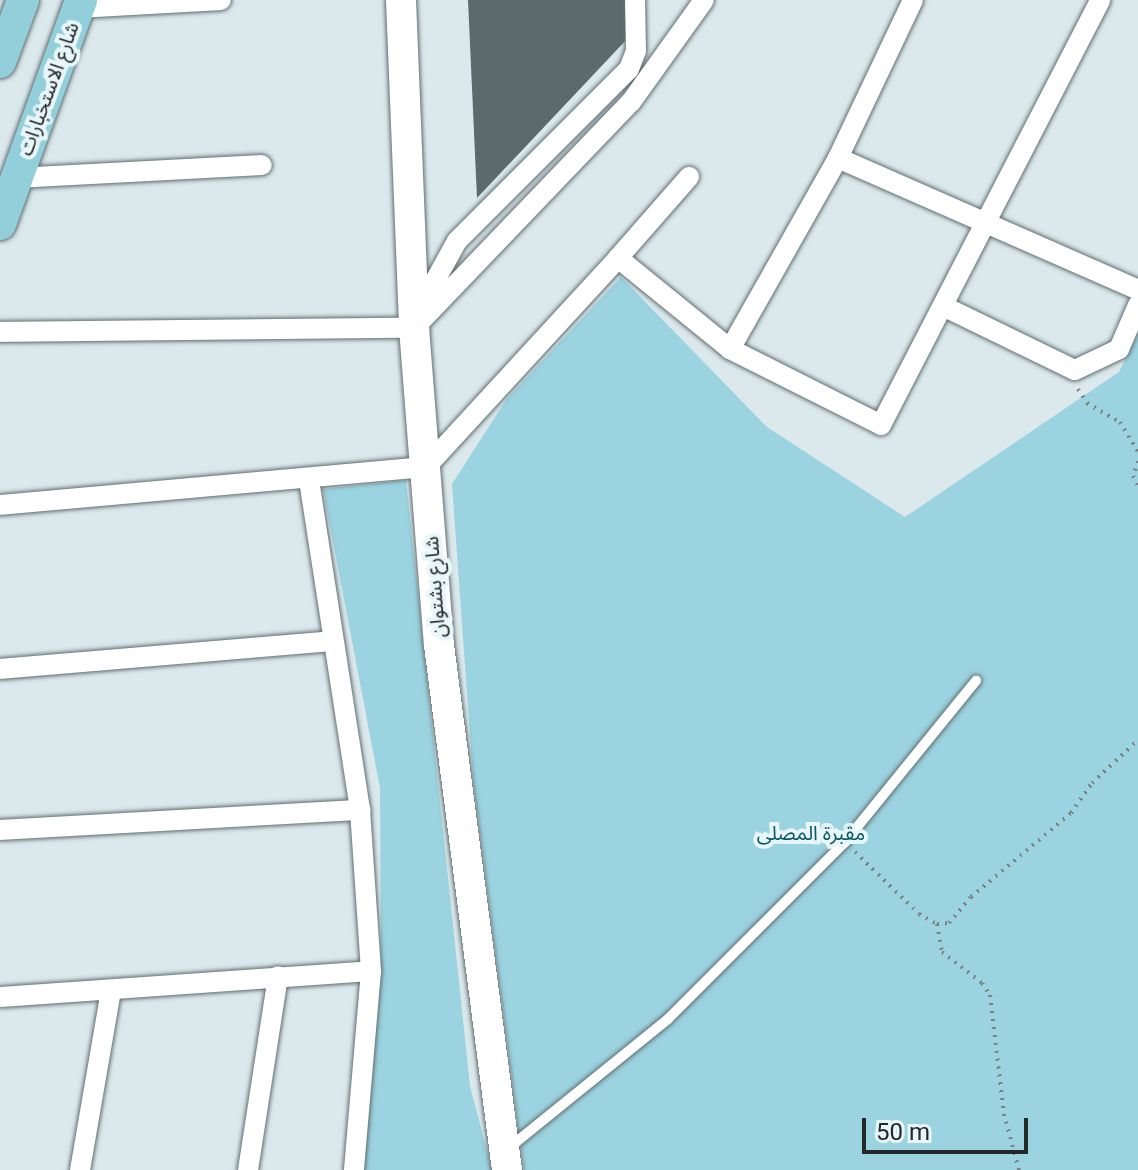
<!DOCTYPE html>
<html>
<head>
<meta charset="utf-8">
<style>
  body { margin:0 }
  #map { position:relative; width:1138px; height:1170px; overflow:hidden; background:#dbe9ec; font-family:Roboto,"Noto Sans Arabic",sans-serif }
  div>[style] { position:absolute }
  .green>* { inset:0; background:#9bd3e0 }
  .building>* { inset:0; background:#5d6a6c }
  .path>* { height:4px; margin-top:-2px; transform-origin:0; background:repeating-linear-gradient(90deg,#798284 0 2px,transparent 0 8px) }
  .roads { filter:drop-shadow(0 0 2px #616e71) drop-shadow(0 0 2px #616e71) }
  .lane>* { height:10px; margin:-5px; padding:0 5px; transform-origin:5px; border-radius:5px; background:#fff }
  .street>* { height:20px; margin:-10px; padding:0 10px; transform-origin:10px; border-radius:10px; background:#fff }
  .secondary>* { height:30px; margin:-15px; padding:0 15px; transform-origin:15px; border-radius:15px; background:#fff }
  .primary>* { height:32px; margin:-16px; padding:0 16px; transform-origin:16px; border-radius:16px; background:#92cfdb }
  span { translate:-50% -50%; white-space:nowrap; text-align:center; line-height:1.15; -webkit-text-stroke:8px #e8f6f9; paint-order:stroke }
  .street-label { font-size:20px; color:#232829 }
  .park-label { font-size:20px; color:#0a5967 }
  .scale { position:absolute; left:862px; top:1118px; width:166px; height:36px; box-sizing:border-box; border:4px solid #232829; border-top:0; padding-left:10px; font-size:24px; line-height:28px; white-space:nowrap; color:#232829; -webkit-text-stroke:6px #e8f6f9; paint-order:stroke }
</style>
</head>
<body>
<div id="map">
  <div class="green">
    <i style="clip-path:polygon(621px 277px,767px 427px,905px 517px,1119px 372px,1138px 334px,1138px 1170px,524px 1170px,473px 777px,452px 484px,506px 400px)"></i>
    <i style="clip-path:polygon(406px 480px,470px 1086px,492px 1170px,360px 1170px,381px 962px,380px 788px,323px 489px)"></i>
  </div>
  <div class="building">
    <i style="clip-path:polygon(468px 0,627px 0,628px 38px,477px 198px)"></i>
  </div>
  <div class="path">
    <i style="left:1078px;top:389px;width:17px;rotate:57deg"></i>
    <i style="left:1087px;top:403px;width:38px;rotate:30deg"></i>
    <i style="left:1120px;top:422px;width:35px;rotate:59deg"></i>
    <i style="left:1138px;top:461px;width:16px;rotate:108deg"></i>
    <i style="left:1133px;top:476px;width:11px;rotate:63deg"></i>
    <i style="left:855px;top:852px;width:89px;rotate:44.1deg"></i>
    <i style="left:919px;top:914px;width:21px;rotate:29deg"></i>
    <i style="left:937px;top:924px;width:12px;rotate:-5deg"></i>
    <i style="left:949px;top:923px;width:34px;rotate:-50deg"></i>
    <i style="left:971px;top:897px;width:131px;rotate:-40deg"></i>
    <i style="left:1071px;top:813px;width:37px;rotate:-55deg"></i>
    <i style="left:1092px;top:783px;width:63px;rotate:-43.1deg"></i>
    <i style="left:937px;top:924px;width:28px;rotate:80deg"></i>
    <i style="left:942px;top:952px;width:51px;rotate:37.8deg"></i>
    <i style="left:982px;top:983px;width:14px;rotate:56deg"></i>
    <i style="left:990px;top:995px;width:120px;rotate:83.3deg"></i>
    <i style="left:1004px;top:1114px;width:58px;rotate:75deg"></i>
  </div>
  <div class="roads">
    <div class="lane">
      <i style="left:510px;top:1147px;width:203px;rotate:-39deg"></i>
      <i style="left:668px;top:1019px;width:250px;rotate:-45deg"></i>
      <i style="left:845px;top:842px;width:208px;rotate:-50.9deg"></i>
    </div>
    <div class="street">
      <i style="left:78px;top:8px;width:143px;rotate:-3.2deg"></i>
      <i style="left:838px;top:158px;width:328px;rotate:23.7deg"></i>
      <i style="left:16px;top:178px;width:246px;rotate:-3deg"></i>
      <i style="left:618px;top:258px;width:108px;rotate:-48.8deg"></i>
      <i style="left:945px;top:307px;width:144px;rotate:25.9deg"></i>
      <i style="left:1075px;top:370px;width:49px;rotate:-25.5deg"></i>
      <i style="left:1119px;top:349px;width:48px;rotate:-66.6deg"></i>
      <i style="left:432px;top:309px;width:30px;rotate:-82deg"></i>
      <i style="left:436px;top:279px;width:43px;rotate:-61.1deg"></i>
      <i style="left:457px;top:241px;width:243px;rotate:-45deg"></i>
      <i style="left:629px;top:69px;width:19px;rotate:-69deg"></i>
      <i style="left:636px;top:51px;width:51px;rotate:-91.1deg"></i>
      <i style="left:0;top:332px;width:414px;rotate:-0.6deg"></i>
      <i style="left:414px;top:328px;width:313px;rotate:-46.2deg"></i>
      <i style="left:631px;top:102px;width:125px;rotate:-54.4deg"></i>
      <i style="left:730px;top:349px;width:169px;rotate:26.7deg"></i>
      <i style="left:881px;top:425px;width:478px;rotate:-62.7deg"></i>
      <i style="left:309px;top:480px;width:334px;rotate:81.2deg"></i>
      <i style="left:360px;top:810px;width:161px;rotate:86.1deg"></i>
      <i style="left:371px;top:971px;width:200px;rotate:94.9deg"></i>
      <i style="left:0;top:505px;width:428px;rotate:-5.1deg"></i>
      <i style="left:426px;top:467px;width:284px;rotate:-47.4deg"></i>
      <i style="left:618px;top:258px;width:144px;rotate:39.1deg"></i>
      <i style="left:730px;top:349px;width:219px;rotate:-60.5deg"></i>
      <i style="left:838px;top:158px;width:175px;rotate:-64.6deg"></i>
      <i style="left:0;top:669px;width:332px;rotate:-4.8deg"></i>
      <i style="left:0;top:830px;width:361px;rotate:-3.2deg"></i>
      <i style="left:0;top:997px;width:372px;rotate:-4deg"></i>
      <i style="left:80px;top:1170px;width:183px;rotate:-80.2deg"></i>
      <i style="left:248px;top:1170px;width:196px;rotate:-81.2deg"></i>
    </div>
    <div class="secondary">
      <i style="left:401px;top:0;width:328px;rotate:87.7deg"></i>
      <i style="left:414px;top:328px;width:318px;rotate:85.5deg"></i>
      <i style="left:439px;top:645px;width:529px;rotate:82.62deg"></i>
    </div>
    <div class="primary">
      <i style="left:0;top:62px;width:66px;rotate:-69.6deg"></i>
      <i style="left:0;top:224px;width:238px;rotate:-70.1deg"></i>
    </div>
  </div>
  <div class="street-label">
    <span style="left:49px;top:89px;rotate:-70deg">شارع الاستخبارات</span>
    <span style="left:435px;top:587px;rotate:-94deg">شارع بشتوان</span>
  </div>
  <div class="park-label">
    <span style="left:811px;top:833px">مقبرة المصلى</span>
  </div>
  <div class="scale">50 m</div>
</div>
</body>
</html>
